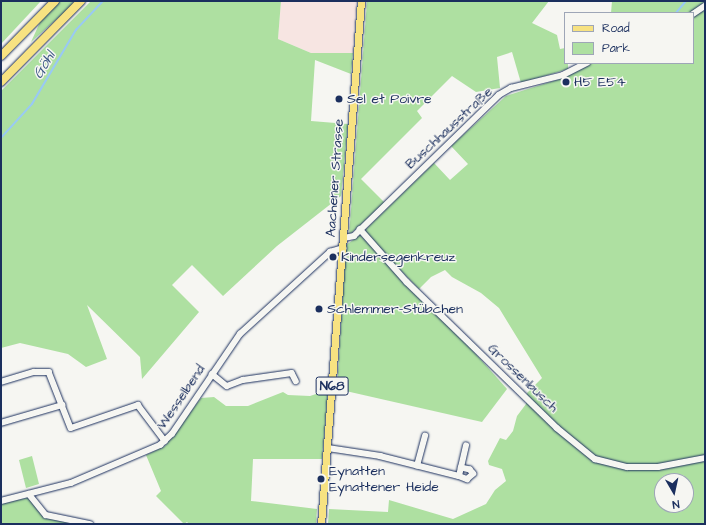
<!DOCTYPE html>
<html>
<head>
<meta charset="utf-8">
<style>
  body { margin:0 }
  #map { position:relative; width:706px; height:525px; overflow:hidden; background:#f6f6f2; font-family:"Architects Daughter",sans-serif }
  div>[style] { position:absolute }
  .built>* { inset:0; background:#f7e5e2 }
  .green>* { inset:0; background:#aee0a1 }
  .stream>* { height:1.5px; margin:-0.75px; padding:0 0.75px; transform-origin:0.75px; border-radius:0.75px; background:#99c9f5 }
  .roads { filter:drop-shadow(0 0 1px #1b2f5e) drop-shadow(0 0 1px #1b2f5e) }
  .minor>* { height:5.5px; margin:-2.75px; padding:0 2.75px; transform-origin:2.75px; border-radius:2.75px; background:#f6f6f2 }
  .major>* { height:7px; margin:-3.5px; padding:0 3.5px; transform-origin:3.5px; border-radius:3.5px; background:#f7e281 }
  .highway>* { height:8px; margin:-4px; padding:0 4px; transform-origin:4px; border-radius:4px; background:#f7e281 }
  .dots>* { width:11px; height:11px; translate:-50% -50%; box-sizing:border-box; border:2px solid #f6f6f2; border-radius:50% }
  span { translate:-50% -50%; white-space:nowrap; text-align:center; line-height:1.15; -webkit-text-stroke:3px #f6f6f2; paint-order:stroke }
  .shield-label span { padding:1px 3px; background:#f6f6f2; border:1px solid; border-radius:3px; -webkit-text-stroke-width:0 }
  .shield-label { font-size:13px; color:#1b2f5e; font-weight:700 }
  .poi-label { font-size:14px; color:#1b2f5e }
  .left { translate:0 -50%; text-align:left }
  .street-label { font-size:14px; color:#1b2f5e }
  .water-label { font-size:15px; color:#3a5684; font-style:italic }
  .frame { position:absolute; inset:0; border:2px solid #1b2f5e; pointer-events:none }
  .legend { position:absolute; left:564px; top:12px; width:130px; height:52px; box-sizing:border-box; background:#f6f6f2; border:1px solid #9ea6b7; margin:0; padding:5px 7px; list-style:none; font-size:12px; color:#1b2f5e }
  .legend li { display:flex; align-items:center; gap:8px; height:20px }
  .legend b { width:20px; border:1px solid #9ea6b7 }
  .north { position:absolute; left:654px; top:473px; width:40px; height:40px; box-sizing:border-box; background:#f6f6f2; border:1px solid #9ea6b7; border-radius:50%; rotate:171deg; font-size:11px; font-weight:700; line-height:16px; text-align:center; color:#1b2f5e }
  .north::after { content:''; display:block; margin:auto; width:14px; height:18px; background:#1b2f5e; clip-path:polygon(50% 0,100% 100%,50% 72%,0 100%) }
</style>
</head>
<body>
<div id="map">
  <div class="built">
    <i style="clip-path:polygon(281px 1px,357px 1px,353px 53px,311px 53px,278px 39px)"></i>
  </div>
  <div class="green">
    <i style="clip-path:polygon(1px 1px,41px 1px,1px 44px)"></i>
    <i style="clip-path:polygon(60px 1px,77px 1px,31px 42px,41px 20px)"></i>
    <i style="clip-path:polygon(91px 1px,281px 1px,278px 39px,311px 53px,353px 53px,351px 74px,315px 60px,311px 121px,348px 124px,341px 196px,277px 246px,223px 296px,192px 265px,172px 285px,199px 312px,142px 379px,140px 357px,87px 305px,107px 359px,86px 367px,68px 354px,20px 343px,1px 348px,1px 91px)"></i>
    <i style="clip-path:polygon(367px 1px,549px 1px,532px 23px,557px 35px,560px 49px,565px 48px,565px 63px,568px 63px,568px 69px,521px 83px,512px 52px,497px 57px,500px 88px,476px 92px,452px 76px,417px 111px,422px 118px,361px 179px,385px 203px,349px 235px)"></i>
    <i style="clip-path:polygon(evenodd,612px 1px,705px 1px,705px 524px,328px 524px,329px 509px,388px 512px,389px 500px,453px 519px,486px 504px,495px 490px,506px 481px,502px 469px,489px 465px,488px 461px,500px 438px,506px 440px,513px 431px,517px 416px,526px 404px,527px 393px,542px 378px,499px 308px,481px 293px,452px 277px,445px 270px,431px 277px,419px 289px,365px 234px,366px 229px,434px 163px,450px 180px,468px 164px,451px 146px,506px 96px,563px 78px,593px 63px,693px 63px,693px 13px,611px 13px,612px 1px,662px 481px,686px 481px,686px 505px,662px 505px,662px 481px)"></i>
    <i style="clip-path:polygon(360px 235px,418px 289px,507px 389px,482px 422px,337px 389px,346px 245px)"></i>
    <i style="clip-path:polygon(328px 390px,322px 459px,253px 459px,251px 501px,317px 509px,316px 524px,189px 524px,187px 522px,184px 524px,156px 496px,161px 491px,146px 455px,165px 446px,201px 398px,214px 397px,226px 406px,248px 406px,283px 392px,288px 395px,310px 396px)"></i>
    <i style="clip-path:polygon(32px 456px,39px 484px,26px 488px,19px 460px)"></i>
    <i style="clip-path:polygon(34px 496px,48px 514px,89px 524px,1px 524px,1px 504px)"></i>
  </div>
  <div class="stream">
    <i style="left:676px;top:13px;width:16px;rotate:-50deg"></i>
    <i style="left:1px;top:138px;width:46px;rotate:-47.6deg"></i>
    <i style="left:32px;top:104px;width:86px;rotate:-59.3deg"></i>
    <i style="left:76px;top:30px;width:40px;rotate:-47deg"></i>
  </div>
  <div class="roads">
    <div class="minor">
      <i style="left:693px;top:14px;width:14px;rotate:-34deg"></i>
      <i style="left:360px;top:229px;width:71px;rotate:48.4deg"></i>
      <i style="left:407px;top:282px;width:209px;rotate:44.2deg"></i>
      <i style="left:557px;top:428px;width:49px;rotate:39.2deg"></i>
      <i style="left:595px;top:459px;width:33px;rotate:14deg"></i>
      <i style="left:627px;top:467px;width:31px"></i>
      <i style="left:658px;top:467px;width:48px;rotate:-10.8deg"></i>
      <i style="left:344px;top:238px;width:10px;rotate:-11deg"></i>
      <i style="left:354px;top:236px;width:202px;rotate:-44.2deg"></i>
      <i style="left:499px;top:95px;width:14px;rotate:-30deg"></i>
      <i style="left:511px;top:88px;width:54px;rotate:-14deg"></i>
      <i style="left:563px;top:75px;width:27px;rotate:-27deg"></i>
      <i style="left:212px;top:374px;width:19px;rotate:39deg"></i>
      <i style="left:227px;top:386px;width:17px;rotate:-21deg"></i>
      <i style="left:243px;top:380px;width:49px;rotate:-8.1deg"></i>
      <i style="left:292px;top:373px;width:9px;rotate:63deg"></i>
      <i style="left:1px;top:382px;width:34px;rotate:-17deg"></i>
      <i style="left:34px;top:372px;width:15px"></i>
      <i style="left:49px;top:372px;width:60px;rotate:68.6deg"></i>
      <i style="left:71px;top:428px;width:71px;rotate:-18.9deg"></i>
      <i style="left:138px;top:405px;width:45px;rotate:53.1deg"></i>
      <i style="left:1px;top:423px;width:64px;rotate:-16.4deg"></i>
      <i style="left:328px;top:448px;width:53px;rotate:8.7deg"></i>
      <i style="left:380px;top:456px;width:81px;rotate:14.2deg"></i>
      <i style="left:459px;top:476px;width:31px;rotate:-77deg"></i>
      <i style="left:417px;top:466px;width:31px;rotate:-75deg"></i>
      <i style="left:459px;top:476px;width:9px;rotate:21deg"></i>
      <i style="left:467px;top:479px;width:8px;rotate:-40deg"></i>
      <i style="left:473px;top:474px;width:5px;rotate:-127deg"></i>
      <i style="left:470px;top:470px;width:9px;rotate:-167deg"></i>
      <i style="left:29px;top:494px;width:27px;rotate:51deg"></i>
      <i style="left:46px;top:515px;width:45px;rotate:11.6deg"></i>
      <i style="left:1px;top:501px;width:72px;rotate:-14.4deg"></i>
      <i style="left:71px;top:483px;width:97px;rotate:-23.1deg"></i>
      <i style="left:160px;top:445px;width:16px;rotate:-43deg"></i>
      <i style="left:172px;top:434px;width:121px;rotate:-55.8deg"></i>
      <i style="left:240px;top:334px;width:122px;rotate:-42.3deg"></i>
      <i style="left:330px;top:252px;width:14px;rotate:-17deg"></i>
    </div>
    <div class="major">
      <i style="left:321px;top:524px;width:525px;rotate:-85.63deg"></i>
    </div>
    <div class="highway">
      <i style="left:1px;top:56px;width:77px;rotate:-45.5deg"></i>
      <i style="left:1px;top:82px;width:114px;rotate:-45.4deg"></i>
    </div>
  </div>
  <div class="dots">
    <i style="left:566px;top:82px;background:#1b2f5e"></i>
    <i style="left:339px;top:99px;background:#1b2f5e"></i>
    <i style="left:333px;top:257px;background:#1b2f5e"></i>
    <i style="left:319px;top:309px;background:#1b2f5e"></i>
    <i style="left:321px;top:479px;background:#1b2f5e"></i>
  </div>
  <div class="shield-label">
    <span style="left:332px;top:386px">N68</span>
  </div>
  <div class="poi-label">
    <span class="left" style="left:574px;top:82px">H5 E54</span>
    <span class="left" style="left:347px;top:99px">Sel et Poivre</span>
    <span class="left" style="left:341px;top:257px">Kindersegenkreuz</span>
    <span class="left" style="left:327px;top:309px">Schlemmer-Stübchen</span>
    <span class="left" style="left:329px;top:479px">Eynatten<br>Eynattener Heide</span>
  </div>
  <div class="street-label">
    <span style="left:449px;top:128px;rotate:-43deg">Buschhausstraße</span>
    <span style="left:335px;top:178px;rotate:-86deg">Aachener Strasse</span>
    <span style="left:523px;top:378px;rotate:44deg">Grossenbusch</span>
    <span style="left:181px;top:397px;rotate:-56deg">Wesselbend</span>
  </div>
  <div class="water-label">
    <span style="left:44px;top:65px;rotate:-59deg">Göhl</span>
  </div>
  <div class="frame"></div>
  <ul class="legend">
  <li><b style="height:5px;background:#f7e281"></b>Road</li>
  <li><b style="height:11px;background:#aee0a1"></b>Park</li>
  </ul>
  <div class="north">N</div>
</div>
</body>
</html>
